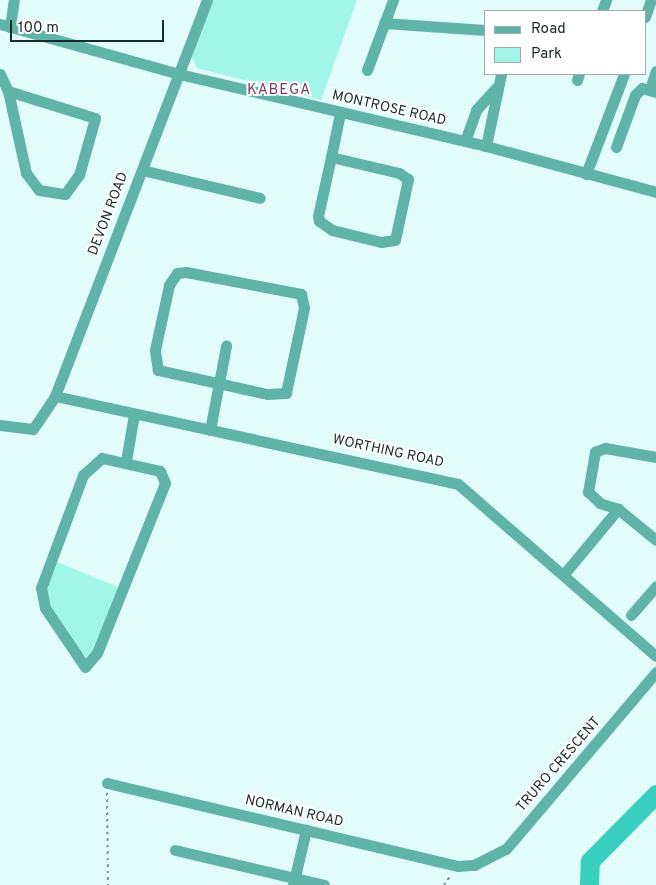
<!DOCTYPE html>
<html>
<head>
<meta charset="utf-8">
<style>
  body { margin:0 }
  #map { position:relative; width:656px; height:885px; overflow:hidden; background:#e2fdf9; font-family:Overpass,sans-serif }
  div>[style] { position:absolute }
  .green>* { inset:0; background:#a1f5e9 }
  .river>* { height:19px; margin:-9.5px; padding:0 9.5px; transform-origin:9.5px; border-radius:9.5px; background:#38cfbf }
  .path>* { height:2px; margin-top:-1px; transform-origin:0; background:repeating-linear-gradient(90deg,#7a908d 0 2.5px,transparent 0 6.5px) }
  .minor>* { height:11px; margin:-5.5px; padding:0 5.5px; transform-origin:5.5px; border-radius:5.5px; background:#60b3a8 }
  span { translate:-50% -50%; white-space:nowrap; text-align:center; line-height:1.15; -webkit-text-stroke:4px #fff; paint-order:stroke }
  .street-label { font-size:14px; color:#192b28 }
  .neighbourhood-label { font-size:15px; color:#753d6a; letter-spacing:1px }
  .legend { position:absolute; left:484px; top:10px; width:162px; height:65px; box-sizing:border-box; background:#fff; border:1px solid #a3aaa9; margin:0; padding:6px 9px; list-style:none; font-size:15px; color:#192b28 }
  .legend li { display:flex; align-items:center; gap:10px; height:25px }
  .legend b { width:25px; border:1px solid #a3aaa9 }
  .scale { position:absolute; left:10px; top:20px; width:154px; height:22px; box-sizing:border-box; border:2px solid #192b28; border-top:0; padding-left:6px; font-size:15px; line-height:18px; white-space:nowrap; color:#192b28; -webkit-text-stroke:4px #fff; paint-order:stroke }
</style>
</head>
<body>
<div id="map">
  <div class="green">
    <i style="clip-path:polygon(212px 0,357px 0,321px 100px,197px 68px,191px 56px)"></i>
    <i style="clip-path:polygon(55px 561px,120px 588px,90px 656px,79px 655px,47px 599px,44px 591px)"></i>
  </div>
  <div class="river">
    <i style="left:589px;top:885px;width:24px;rotate:-88deg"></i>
    <i style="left:590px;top:861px;width:94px;rotate:-45.4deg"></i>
  </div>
  <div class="path">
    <i style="left:107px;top:793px;width:92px;rotate:89.4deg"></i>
    <i style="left:444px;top:885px;width:12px;rotate:-55deg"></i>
  </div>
  <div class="minor">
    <i style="left:602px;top:11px;width:12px;rotate:-70deg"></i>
    <i style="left:645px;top:17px;width:18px;rotate:-71deg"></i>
    <i style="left:384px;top:23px;width:101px;rotate:4deg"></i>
    <i style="left:0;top:24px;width:186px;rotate:15.6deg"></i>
    <i style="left:179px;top:74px;width:315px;rotate:13.2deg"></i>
    <i style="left:486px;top:146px;width:176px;rotate:15.1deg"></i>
    <i style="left:10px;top:27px;width:27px;rotate:-82deg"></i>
    <i style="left:367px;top:70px;width:75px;rotate:-69.6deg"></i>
    <i style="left:0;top:74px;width:19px;rotate:65deg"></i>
    <i style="left:8px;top:91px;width:84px;rotate:77.6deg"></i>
    <i style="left:26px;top:173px;width:21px;rotate:53deg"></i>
    <i style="left:39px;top:190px;width:26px;rotate:9deg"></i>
    <i style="left:65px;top:194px;width:24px;rotate:-54deg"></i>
    <i style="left:79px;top:175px;width:59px;rotate:-74.3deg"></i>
    <i style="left:95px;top:118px;width:91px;rotate:-162.8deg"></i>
    <i style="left:577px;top:80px;width:6px;rotate:-72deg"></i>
    <i style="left:650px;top:89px;width:19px;rotate:-72deg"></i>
    <i style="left:465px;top:141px;width:33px;rotate:-70deg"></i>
    <i style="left:476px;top:110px;width:30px;rotate:-48deg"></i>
    <i style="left:486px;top:146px;width:74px;rotate:-78.2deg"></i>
    <i style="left:616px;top:147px;width:55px;rotate:-69.9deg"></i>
    <i style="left:635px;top:95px;width:10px;rotate:-45deg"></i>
    <i style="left:642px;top:88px;width:15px;rotate:16deg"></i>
    <i style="left:331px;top:157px;width:70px;rotate:13.2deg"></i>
    <i style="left:399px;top:173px;width:11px;rotate:34deg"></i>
    <i style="left:408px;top:179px;width:62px;rotate:102deg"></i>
    <i style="left:395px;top:240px;width:14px;rotate:172deg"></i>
    <i style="left:381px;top:242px;width:50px;rotate:-166.2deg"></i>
    <i style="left:332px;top:230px;width:16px;rotate:-145deg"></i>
    <i style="left:319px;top:221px;width:5px;rotate:-101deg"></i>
    <i style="left:318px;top:216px;width:60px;rotate:-77.6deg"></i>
    <i style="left:331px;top:157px;width:45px;rotate:-78.4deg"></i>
    <i style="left:142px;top:170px;width:121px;rotate:13.3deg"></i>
    <i style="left:586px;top:174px;width:107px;rotate:-69.2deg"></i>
    <i style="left:186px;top:272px;width:117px;rotate:10.8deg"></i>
    <i style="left:301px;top:294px;width:14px;rotate:78deg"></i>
    <i style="left:304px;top:308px;width:87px;rotate:102deg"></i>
    <i style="left:286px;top:393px;width:19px;rotate:177deg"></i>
    <i style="left:267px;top:394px;width:112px;rotate:-167.6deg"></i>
    <i style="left:158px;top:370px;width:20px;rotate:-99deg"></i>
    <i style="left:155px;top:350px;width:66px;rotate:-77.8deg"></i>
    <i style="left:169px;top:285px;width:14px;rotate:-56deg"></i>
    <i style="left:177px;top:273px;width:9px;rotate:-6deg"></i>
    <i style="left:55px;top:396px;width:412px;rotate:12.3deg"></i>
    <i style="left:458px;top:484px;width:262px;rotate:41deg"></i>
    <i style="left:0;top:425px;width:33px;rotate:7deg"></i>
    <i style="left:33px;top:429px;width:40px;rotate:-56deg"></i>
    <i style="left:55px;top:396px;width:424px;rotate:-69deg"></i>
    <i style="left:210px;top:430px;width:86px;rotate:-79.2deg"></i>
    <i style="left:102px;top:458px;width:59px;rotate:12.6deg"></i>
    <i style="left:160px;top:471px;width:13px;rotate:67deg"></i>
    <i style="left:165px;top:483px;width:183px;rotate:111.8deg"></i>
    <i style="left:97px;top:653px;width:18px;rotate:131deg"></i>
    <i style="left:85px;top:667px;width:71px;rotate:-124.1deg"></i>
    <i style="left:45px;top:608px;width:20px;rotate:-101deg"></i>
    <i style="left:41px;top:588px;width:121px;rotate:-69.6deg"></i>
    <i style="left:83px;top:475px;width:25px;rotate:-42deg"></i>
    <i style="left:126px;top:461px;width:48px;rotate:-80.3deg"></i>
    <i style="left:618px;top:509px;width:19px;rotate:-162deg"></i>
    <i style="left:600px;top:503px;width:16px;rotate:-137deg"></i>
    <i style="left:588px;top:492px;width:41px;rotate:-80.1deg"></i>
    <i style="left:595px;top:452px;width:11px;rotate:-22deg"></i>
    <i style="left:605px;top:448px;width:52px;rotate:10deg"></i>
    <i style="left:564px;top:574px;width:85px;rotate:-50.3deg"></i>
    <i style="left:618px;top:509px;width:49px;rotate:39.2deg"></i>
    <i style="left:631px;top:615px;width:38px;rotate:-49deg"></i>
    <i style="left:107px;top:783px;width:361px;rotate:13.3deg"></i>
    <i style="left:458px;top:866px;width:16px;rotate:-4deg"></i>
    <i style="left:474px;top:865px;width:36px;rotate:-27deg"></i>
    <i style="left:506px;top:849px;width:232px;rotate:-49.7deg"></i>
    <i style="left:175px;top:850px;width:153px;rotate:13.2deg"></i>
    <i style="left:293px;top:885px;width:57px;rotate:-76.7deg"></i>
  </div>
  <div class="street-label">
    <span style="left:389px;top:109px;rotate:13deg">MONTROSE ROAD</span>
    <span style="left:109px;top:214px;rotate:-69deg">DEVON ROAD</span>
    <span style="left:388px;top:452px;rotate:12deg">WORTHING ROAD</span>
    <span style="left:559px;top:765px;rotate:-49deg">TRURO CRESCENT</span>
    <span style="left:294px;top:812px;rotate:13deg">NORMAN ROAD</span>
  </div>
  <div class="neighbourhood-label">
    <span style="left:279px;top:91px">KABEGA</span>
  </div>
  <ul class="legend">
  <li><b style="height:6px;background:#60b3a8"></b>Road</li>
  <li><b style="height:14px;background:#a1f5e9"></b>Park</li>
  </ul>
  <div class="scale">100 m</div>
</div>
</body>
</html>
